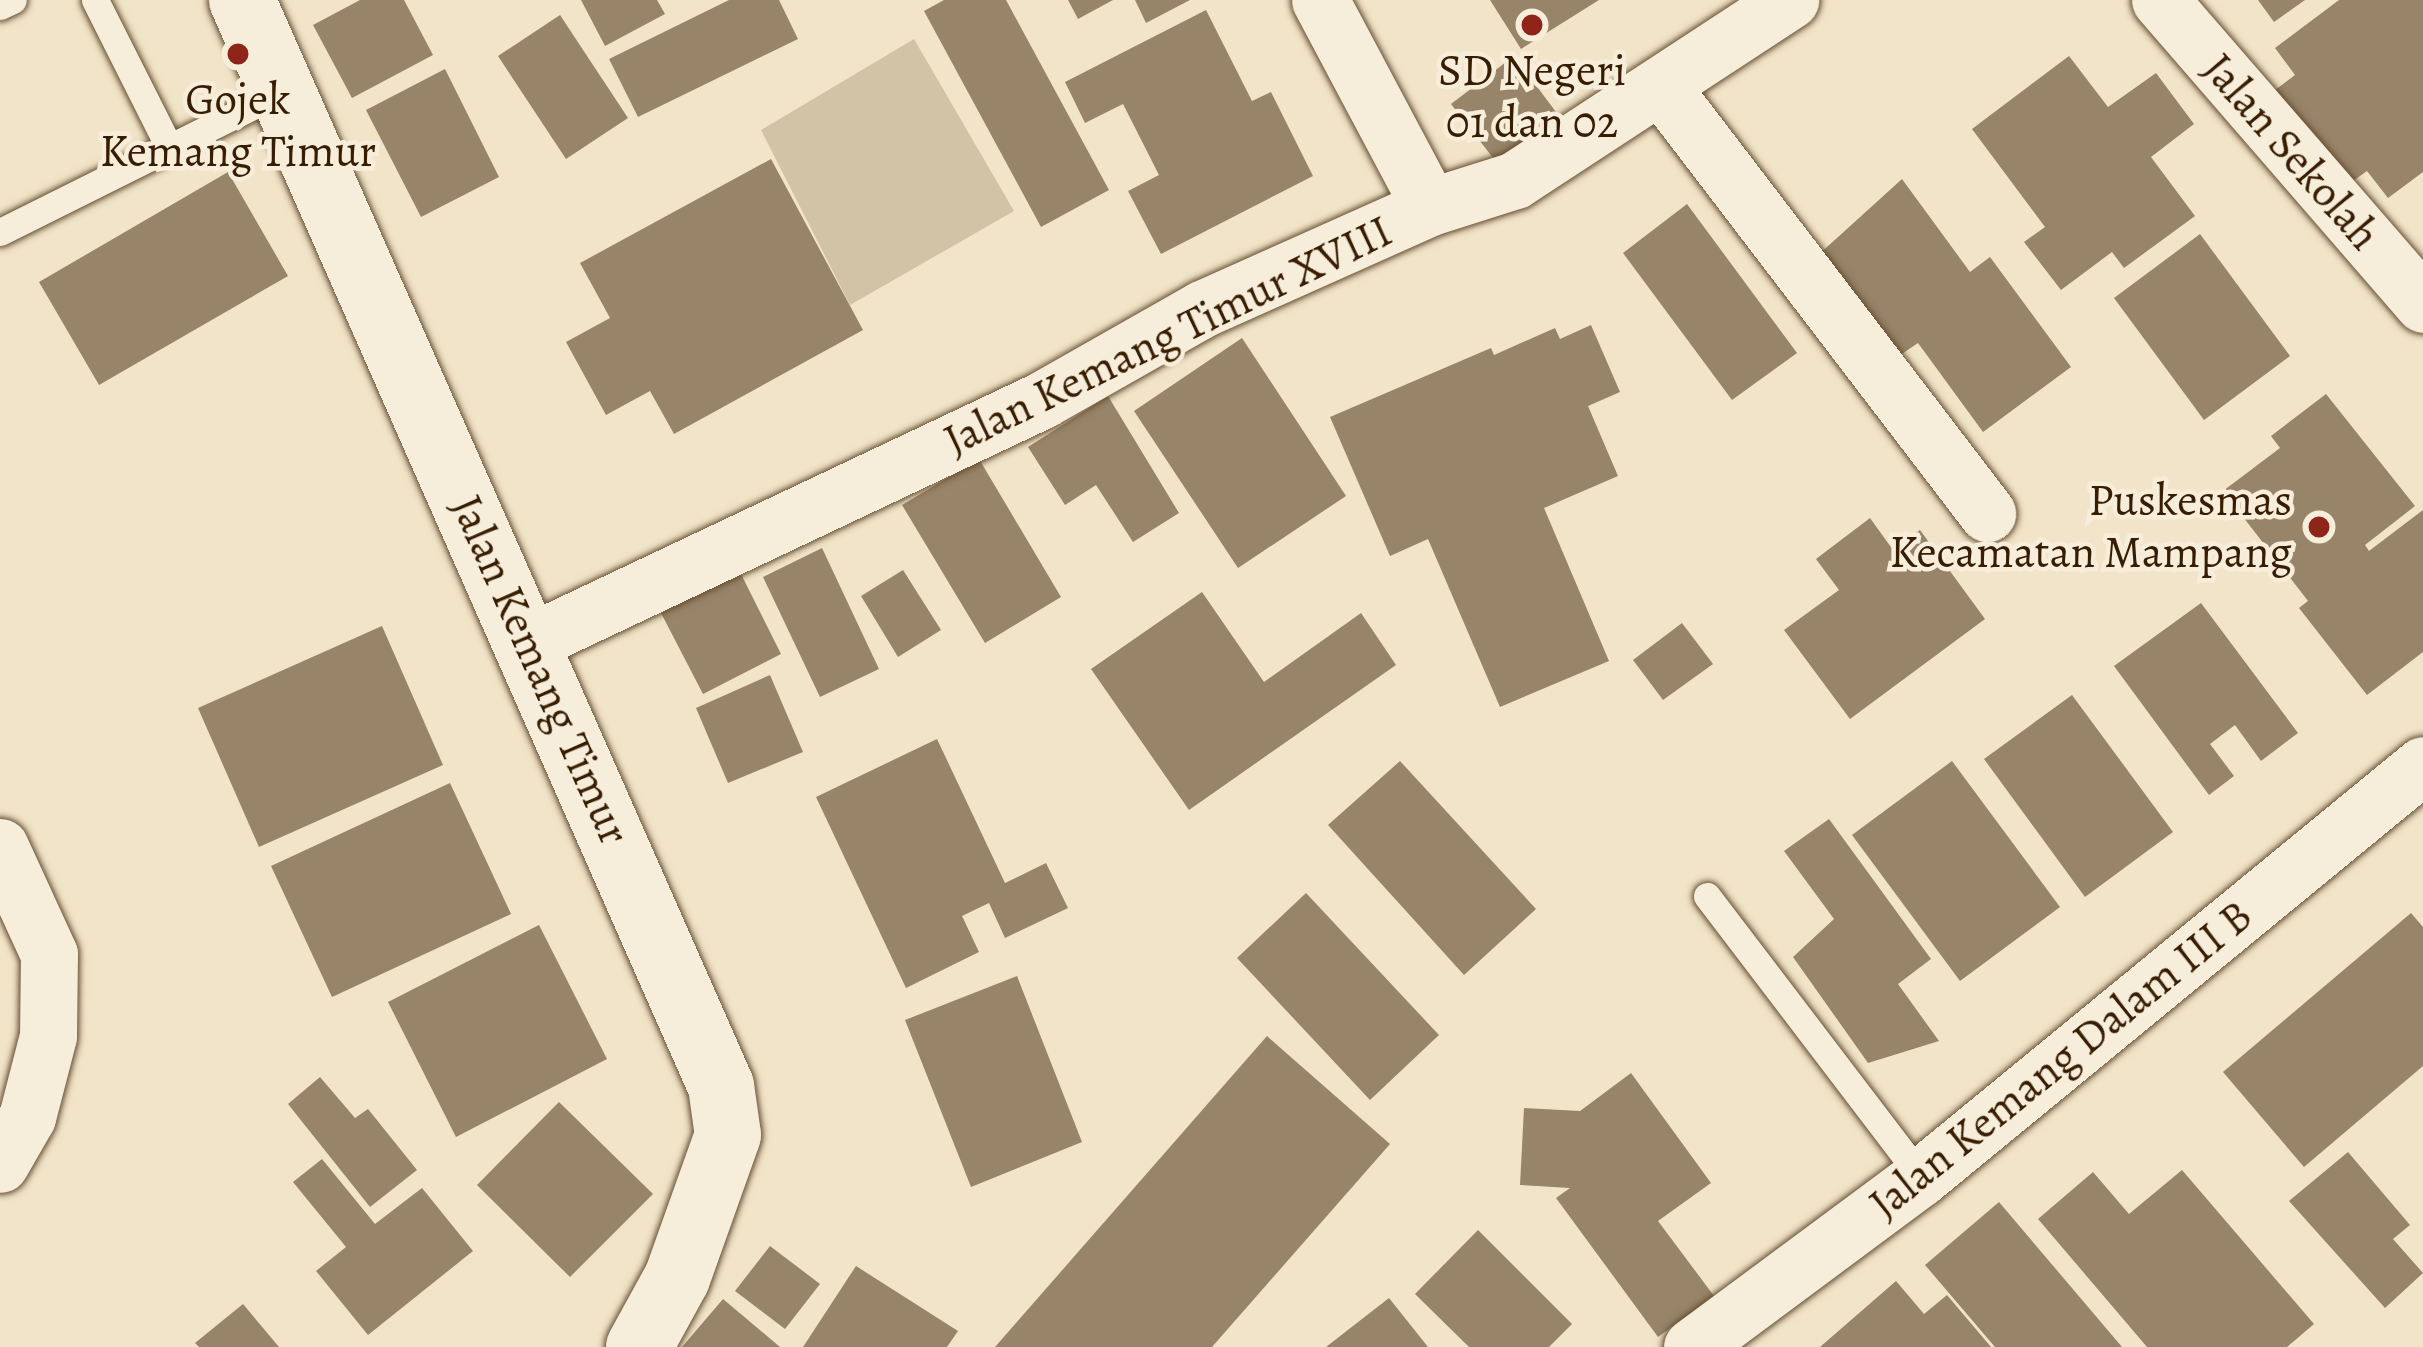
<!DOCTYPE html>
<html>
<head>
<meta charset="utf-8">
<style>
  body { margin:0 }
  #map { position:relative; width:2423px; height:1347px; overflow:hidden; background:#f2e4c8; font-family:Alegreya,serif }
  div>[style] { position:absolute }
  .green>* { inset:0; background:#d2c2a6 }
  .building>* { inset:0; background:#988468 }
  .roads { filter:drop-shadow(0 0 3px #664f33) drop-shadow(0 0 3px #664f33) }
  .lane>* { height:27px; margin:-13.5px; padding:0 13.5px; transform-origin:13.5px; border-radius:13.5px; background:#f7eddb }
  .street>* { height:57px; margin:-28.5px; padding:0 28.5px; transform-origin:28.5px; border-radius:28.5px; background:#f7eddb }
  .secondary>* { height:66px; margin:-33px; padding:0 33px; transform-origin:33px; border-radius:33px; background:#f7eddb }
  .dots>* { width:33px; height:33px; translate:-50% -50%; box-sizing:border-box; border:6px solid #f7eddb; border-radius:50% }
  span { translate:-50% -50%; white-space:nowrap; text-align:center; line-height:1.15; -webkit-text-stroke:9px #f7eddb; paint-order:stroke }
  .poi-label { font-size:45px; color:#371d01 }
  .right { translate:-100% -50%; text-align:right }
  .street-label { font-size:45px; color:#371d01 }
</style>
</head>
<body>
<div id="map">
  <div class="green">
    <i style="clip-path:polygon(914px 39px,1014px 211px,850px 305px,761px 130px)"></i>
  </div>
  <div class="building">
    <i style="clip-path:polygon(360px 0,404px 0,433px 55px,352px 98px,313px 25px)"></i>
    <i style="clip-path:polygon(581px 0,657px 0,665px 14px,605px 46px)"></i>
    <i style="clip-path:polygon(729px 0,779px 0,798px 39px,638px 117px,609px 59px)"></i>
    <i style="clip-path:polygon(944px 0,1006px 0,1109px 190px,1041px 227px,924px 11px)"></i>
    <i style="clip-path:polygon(1068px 0,1113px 0,1078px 19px)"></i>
    <i style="clip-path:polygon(1135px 0,1190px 0,1146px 23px)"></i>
    <i style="clip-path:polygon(1490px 0,1599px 0,1521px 49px)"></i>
    <i style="clip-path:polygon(2258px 0,2305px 0,2274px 22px)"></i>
    <i style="clip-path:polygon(2339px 0,2423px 0,2423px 172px,2388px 198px,2367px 171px,2342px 189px,2270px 94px,2295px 75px,2275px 48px)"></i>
    <i style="clip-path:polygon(1206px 10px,1252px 101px,1271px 92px,1313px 176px,1161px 254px,1128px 191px,1159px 175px,1123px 104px,1085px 123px,1065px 82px)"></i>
    <i style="clip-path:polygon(560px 15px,628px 118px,566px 159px,498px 56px)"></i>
    <i style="clip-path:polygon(1514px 56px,1559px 116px,1497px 163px,1451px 104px)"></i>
    <i style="clip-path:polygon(2069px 56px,2108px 107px,2156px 73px,2194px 124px,2151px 157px,2195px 216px,2124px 268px,2112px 252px,2061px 290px,2024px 242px,2045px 227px,1972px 129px)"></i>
    <i style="clip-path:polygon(445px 69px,499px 177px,421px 217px,366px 110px)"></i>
    <i style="clip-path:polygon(771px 159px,863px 330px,674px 434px,650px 391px,606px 415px,566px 342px,610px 318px,580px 263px)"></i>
    <i style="clip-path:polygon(228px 172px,288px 276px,99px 385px,39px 282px)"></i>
    <i style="clip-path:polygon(1902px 179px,1970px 272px,1990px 257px,2071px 367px,1983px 432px,1918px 343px,1893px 360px,1816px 257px)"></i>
    <i style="clip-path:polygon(1687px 204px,1797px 353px,1732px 400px,1623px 253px)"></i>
    <i style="clip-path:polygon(2200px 234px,2290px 356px,2204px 420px,2114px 298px)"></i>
    <i style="clip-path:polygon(1591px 325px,1620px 392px,1588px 406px,1618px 476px,1544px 508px,1609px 661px,1500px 707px,1428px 539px,1390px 556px,1330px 417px,1491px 348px,1494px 355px,1555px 328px,1560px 339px)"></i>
    <i style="clip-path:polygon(1242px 338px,1346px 496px,1238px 568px,1134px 411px)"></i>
    <i style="clip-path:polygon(2326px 394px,2415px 506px,2365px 545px,2369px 551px,2423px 510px,2423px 652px,2367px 695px,2299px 608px,2308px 601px,2223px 491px,2280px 448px,2271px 436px)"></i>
    <i style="clip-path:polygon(1108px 396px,1179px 513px,1133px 542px,1096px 485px,1065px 505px,1028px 447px)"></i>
    <i style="clip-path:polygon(979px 459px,1061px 597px,985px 643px,902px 505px)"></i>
    <i style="clip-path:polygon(1870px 518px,1893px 550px,1920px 530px,1985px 619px,1850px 719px,1784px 630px,1839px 590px,1816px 559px)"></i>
    <i style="clip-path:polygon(822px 548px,879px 669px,820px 697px,763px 577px)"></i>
    <i style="clip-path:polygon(903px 570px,941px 630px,898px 657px,861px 596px)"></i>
    <i style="clip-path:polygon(740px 572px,781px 654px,703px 694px,661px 613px)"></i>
    <i style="clip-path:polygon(1202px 592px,1264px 682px,1361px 613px,1396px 665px,1189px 810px,1091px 669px)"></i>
    <i style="clip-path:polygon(2201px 603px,2298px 733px,2261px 761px,2235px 725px,2210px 744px,2234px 776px,2209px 795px,2114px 666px)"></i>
    <i style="clip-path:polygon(1682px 623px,1713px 664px,1663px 700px,1633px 660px)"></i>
    <i style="clip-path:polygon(382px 626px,443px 765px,259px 847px,198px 708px)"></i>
    <i style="clip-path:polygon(770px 675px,803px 752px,728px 783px,696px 708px)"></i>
    <i style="clip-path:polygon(2072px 695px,2173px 832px,2085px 897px,1984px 759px)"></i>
    <i style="clip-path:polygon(937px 739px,1005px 883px,1046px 863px,1068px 908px,1005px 938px,989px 903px,962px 916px,979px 952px,906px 988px,816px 797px)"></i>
    <i style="clip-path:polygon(1400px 761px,1536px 909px,1464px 975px,1328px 825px)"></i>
    <i style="clip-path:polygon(1952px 761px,2060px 907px,1960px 981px,1852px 835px)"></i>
    <i style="clip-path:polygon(450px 783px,511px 914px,332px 997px,271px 866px)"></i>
    <i style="clip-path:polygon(1829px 819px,1931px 959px,1898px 984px,1939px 1041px,1868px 1063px,1793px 957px,1834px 919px,1784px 851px)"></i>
    <i style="clip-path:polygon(1306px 893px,1439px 1035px,1370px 1100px,1237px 958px)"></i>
    <i style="clip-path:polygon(2411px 913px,2423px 927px,2423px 1066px,2304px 1167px,2223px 1072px)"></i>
    <i style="clip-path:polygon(539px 925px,607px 1059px,456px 1137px,388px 1002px)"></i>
    <i style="clip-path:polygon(1017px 976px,1082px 1142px,971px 1187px,905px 1020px)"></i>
    <i style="clip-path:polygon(1267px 1036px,1390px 1144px,1212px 1347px,995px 1347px)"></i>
    <i style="clip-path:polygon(1631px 1073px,1711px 1183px,1658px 1221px,1714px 1296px,1658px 1337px,1556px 1198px,1570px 1188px,1520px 1185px,1524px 1108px,1580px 1111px)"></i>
    <i style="clip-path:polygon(320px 1077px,355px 1118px,368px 1109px,417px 1170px,370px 1207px,288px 1104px)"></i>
    <i style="clip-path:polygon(559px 1102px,653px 1194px,570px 1277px,477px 1185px)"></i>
    <i style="clip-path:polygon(2348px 1152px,2410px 1225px,2393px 1239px,2423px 1273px,2385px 1308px,2289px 1201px)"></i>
    <i style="clip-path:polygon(322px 1159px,375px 1224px,422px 1188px,473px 1251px,368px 1335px,316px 1271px,346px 1247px,293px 1182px)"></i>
    <i style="clip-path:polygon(2182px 1170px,2314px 1324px,2287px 1347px,2147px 1347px,2038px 1219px,2093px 1172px,2129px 1214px)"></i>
    <i style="clip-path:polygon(1999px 1202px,2122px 1347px,1995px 1347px,1925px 1265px)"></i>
    <i style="clip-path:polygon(1478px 1230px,1572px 1324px,1549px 1347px,1469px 1347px,1415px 1294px)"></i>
    <i style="clip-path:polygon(770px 1246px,820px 1284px,785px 1329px,735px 1291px)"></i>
    <i style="clip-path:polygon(856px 1266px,958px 1331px,947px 1347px,803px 1347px)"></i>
    <i style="clip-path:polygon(1896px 1281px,1924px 1314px,1947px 1295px,1991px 1347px,1820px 1347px)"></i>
    <i style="clip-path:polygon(1389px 1298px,1428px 1347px,1326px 1347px)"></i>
    <i style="clip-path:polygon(723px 1299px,780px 1347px,682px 1347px)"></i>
    <i style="clip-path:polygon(243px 1304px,279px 1347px,199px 1347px,195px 1343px)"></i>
  </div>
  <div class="roads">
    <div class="lane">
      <i style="left:95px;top:0;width:160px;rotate:63.3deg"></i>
      <i style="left:0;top:6px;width:14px;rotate:-25deg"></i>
      <i style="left:0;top:232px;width:316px;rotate:-26.5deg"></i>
      <i style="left:1707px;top:896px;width:353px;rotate:52.7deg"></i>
    </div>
    <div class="street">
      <i style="left:1320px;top:0;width:234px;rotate:62deg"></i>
      <i style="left:2160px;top:0;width:402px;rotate:49.1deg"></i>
      <i style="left:1663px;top:89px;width:534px;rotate:52.61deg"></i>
      <i style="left:528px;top:643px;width:569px;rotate:-25.3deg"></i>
      <i style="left:1042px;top:400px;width:184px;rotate:-29.6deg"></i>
      <i style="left:1202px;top:309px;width:250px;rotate:-24.1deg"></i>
      <i style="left:1430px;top:207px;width:89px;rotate:-17.6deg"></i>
      <i style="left:1515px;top:180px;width:329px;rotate:-33.2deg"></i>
      <i style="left:0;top:847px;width:118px;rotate:65.4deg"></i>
      <i style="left:49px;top:954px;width:82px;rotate:90.7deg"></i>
      <i style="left:48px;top:1036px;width:84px;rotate:104.5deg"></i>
      <i style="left:27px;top:1117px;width:54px;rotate:119.9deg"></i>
      <i style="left:1692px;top:1347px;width:285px;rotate:-36.6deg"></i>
      <i style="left:1921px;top:1177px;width:649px;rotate:-39.38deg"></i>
    </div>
    <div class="secondary">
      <i style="left:242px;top:0;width:1187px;rotate:66.2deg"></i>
      <i style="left:721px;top:1086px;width:49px;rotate:81.9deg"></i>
      <i style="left:728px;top:1135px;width:152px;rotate:109.6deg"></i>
      <i style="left:677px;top:1278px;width:79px;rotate:118.8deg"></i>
    </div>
  </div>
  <div class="dots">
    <i style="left:1532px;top:25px;background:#8f2418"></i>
    <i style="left:238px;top:54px;background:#8f2418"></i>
    <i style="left:2319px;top:527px;background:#8f2418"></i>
  </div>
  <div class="poi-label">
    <span style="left:1532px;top:97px">SD Negeri<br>01 dan 02</span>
    <span style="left:238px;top:126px">Gojek<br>Kemang Timur</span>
    <span class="right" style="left:2292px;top:527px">Puskesmas<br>Kecamatan Mampang</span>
  </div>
  <div class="street-label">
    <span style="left:2291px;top:152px;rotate:49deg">Jalan Sekolah</span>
    <span style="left:1168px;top:336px;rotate:-26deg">Jalan Kemang Timur XVIII</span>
    <span style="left:540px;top:670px;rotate:66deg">Jalan Kemang Timur</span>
    <span style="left:2061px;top:1060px;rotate:-39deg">Jalan Kemang Dalam III B</span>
  </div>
</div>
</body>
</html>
